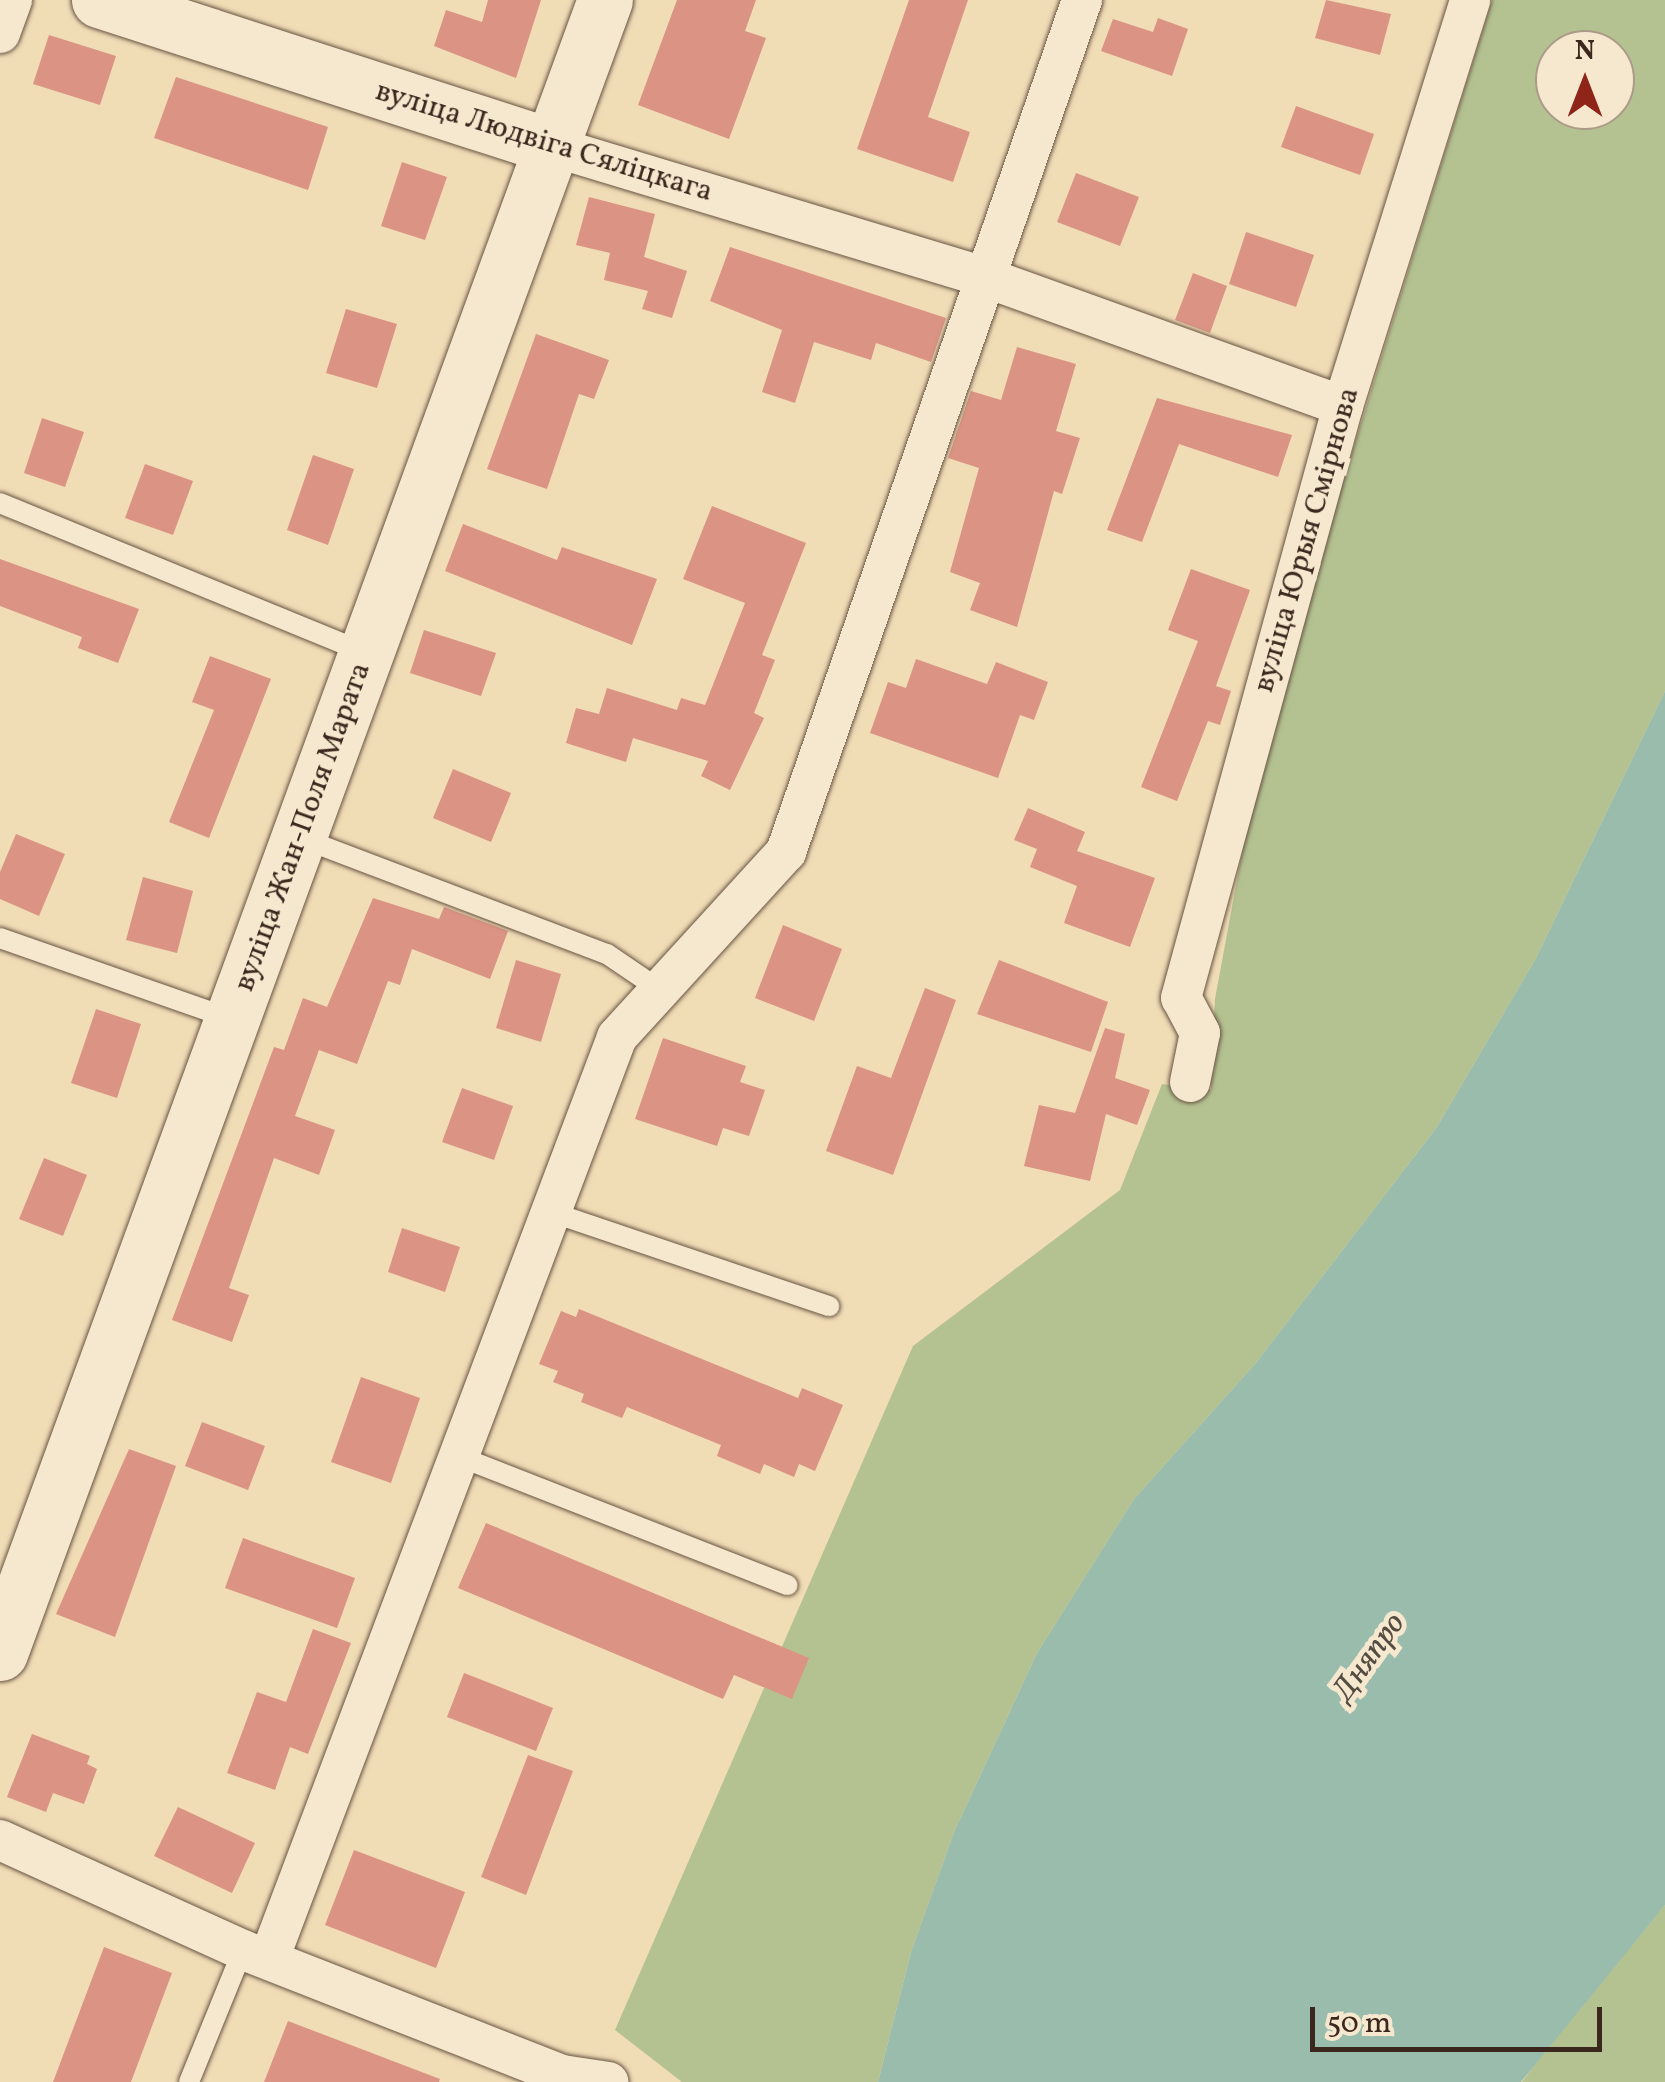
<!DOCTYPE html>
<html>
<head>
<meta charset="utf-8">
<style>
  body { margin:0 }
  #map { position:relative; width:1665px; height:2082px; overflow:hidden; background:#f0dcb5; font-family:Vollkorn,serif }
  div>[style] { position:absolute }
  .green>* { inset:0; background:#b4c291 }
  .water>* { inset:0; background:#9abcad }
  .building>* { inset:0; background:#db9484 }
  .roads { filter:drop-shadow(0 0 2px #685443) drop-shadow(0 0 2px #685443) }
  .lane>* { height:20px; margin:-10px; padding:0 10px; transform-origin:10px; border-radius:10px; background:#f5e8cf }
  .street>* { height:40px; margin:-20px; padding:0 20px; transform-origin:20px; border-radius:20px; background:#f5e8cf }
  .secondary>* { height:55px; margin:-27.5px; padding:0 27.5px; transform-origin:27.5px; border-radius:27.5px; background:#f5e8cf }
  span { translate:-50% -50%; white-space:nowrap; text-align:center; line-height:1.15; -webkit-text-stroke:10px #f5e8cf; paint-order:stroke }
  .street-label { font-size:30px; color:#3b271d }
  .water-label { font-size:32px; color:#534c41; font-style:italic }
  .north { position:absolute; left:1535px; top:30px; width:100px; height:100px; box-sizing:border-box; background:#f5e8cf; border:2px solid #ab9b88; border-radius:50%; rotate:0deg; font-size:28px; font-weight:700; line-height:40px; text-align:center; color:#3b271d }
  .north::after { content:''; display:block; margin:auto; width:35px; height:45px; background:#8f2418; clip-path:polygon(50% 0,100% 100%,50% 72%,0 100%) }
  .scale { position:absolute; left:1310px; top:2007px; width:292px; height:45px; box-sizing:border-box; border:5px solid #3b271d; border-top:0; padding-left:12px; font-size:30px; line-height:35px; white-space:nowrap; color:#3b271d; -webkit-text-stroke:8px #f5e8cf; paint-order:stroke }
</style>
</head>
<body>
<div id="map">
  <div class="green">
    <i style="clip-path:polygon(evenodd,1492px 0,1665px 0,1665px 691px,1536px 958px,1437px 1127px,1255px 1364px,1134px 1499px,1037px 1653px,954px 1832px,911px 1952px,878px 2082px,682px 2082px,615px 2030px,913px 1346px,1120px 1190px,1162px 1084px,1211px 1090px,1215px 999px,1262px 744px,1492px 0,1555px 50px,1615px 50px,1615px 110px,1555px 110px,1555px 50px)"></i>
    <i style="clip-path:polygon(1665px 1905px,1665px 2082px,1522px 2082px,1553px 2039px)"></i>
  </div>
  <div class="water">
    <i style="clip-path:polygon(1665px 691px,1665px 1905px,1521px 2082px,878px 2082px,911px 1952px,954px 1832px,1037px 1653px,1134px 1499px,1255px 1364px,1437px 1127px,1536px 958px)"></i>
  </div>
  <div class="building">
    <i style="clip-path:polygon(488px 0,541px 0,516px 78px,434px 46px,446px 10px,482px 22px)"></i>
    <i style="clip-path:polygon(677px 0,756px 0,745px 31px,766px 38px,729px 139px,638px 105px)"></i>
    <i style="clip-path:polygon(909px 0,968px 0,928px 117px,970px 132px,953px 182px,857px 149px)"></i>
    <i style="clip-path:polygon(1326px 0,1391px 14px,1380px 55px,1315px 38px)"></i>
    <i style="clip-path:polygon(1158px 18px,1188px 29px,1172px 76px,1101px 51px,1113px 19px,1153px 32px)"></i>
    <i style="clip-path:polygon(49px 35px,116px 56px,100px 105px,33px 84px)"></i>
    <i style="clip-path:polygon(176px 77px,328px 127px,308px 190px,154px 138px)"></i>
    <i style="clip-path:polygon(1296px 106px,1374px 134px,1360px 175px,1281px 147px)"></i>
    <i style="clip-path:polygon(402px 162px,447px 177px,425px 240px,381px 226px)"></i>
    <i style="clip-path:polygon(1076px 173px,1139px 197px,1120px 246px,1057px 222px)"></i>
    <i style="clip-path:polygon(589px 197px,655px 214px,644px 257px,687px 271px,672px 318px,642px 309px,648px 291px,604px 280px,610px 253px,576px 245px)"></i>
    <i style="clip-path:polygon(1246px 232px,1314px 255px,1296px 307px,1229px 284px)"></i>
    <i style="clip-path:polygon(730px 247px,946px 318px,931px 362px,876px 343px,871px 360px,814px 342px,795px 403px,762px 392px,782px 330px,710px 301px)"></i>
    <i style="clip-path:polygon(1193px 273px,1227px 286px,1210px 333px,1175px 320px)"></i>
    <i style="clip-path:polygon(346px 309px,397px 324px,377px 388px,326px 373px)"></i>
    <i style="clip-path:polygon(536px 334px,609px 360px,594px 399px,579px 394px,547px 489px,487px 469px)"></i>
    <i style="clip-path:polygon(1017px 347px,1076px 364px,1056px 431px,1080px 438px,1062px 494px,1054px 491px,1017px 627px,970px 610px,980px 583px,950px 572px,979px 468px,948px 458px,971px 391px,1001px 400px)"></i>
    <i style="clip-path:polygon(1157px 398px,1292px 435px,1278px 477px,1179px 444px,1142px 542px,1107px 530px)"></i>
    <i style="clip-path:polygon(42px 418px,84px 432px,65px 487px,24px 473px)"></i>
    <i style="clip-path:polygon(313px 455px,354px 469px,328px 545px,287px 530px)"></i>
    <i style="clip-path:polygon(145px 464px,193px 481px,173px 535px,125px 518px)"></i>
    <i style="clip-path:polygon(712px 506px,806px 543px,762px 655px,775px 660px,754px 713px,764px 718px,730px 790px,701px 776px,708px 761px,633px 738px,626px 762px,566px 743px,576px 708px,599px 714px,607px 688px,677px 710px,681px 698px,705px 705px,745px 603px,683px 579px)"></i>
    <i style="clip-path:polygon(463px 524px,557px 560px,562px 547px,657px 579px,632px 645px,445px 571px)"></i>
    <i style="clip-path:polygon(0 559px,139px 609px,118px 663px,78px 648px,82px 637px,0 606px)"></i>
    <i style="clip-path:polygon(1191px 569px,1250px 590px,1216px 686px,1231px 691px,1220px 725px,1208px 721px,1177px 801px,1141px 787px,1198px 641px,1168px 630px)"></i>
    <i style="clip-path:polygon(424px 630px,496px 653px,481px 696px,410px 673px)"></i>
    <i style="clip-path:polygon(210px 656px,271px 679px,209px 838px,169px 822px,214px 710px,192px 702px)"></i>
    <i style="clip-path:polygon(916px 659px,987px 684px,996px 662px,1048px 682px,1034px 720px,1020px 715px,998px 778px,870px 733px,888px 682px,906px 688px)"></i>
    <i style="clip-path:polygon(453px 769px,511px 793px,491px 842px,433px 818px)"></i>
    <i style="clip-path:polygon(1028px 808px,1085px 832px,1077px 851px,1155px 878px,1130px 947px,1064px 923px,1077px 886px,1030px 867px,1037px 849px,1014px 840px)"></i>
    <i style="clip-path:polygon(16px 834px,65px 854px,39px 916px,0 899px,0 872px)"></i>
    <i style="clip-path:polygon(143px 877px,193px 891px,177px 953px,126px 940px)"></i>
    <i style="clip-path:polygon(373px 898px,439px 919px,444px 907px,508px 931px,490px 979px,412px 949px,400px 985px,388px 981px,357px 1064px,319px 1050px,295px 1116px,335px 1130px,319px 1175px,274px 1158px,229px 1288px,249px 1295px,232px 1342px,172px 1320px,274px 1047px,284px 1050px,303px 998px,327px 1007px)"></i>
    <i style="clip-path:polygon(783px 925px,842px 949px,814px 1021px,755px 998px)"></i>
    <i style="clip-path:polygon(516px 960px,561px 974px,541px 1042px,496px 1028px)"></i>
    <i style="clip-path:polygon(999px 960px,1108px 1002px,1091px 1052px,977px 1014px)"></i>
    <i style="clip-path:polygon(925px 988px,956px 1000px,893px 1175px,826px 1151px,857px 1066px,891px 1078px)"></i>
    <i style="clip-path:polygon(96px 1009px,141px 1024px,117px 1098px,71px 1083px)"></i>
    <i style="clip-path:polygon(1105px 1028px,1125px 1034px,1115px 1078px,1150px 1090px,1137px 1125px,1106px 1114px,1090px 1181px,1024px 1166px,1039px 1105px,1075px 1113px)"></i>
    <i style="clip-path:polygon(663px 1038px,746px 1066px,740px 1082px,765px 1090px,749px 1136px,723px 1128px,717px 1146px,635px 1119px)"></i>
    <i style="clip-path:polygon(462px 1088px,513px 1106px,494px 1160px,442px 1142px)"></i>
    <i style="clip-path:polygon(44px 1158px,87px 1175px,63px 1236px,19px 1219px)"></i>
    <i style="clip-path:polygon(402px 1228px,460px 1247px,445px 1292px,388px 1272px)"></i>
    <i style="clip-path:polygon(579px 1309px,798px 1398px,802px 1388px,843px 1405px,815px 1471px,799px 1464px,794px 1477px,764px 1464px,760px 1474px,717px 1456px,721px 1445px,627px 1407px,622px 1418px,581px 1402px,584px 1394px,553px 1382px,558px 1371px,539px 1364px,561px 1311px,576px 1317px)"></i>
    <i style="clip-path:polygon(361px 1377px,420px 1398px,391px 1483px,331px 1462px)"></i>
    <i style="clip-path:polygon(202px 1422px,265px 1446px,248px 1490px,185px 1466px)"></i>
    <i style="clip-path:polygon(129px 1449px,176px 1466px,115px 1637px,56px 1614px)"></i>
    <i style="clip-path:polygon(486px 1523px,809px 1658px,792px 1699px,734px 1675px,723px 1699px,458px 1588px)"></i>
    <i style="clip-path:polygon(243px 1538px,355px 1578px,337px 1628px,225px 1588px)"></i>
    <i style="clip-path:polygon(313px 1629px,351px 1643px,308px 1754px,290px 1747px,275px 1790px,227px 1773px,257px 1692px,286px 1702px)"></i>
    <i style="clip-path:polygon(464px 1673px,553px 1708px,536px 1751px,447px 1717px)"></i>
    <i style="clip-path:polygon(32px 1734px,90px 1756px,87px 1764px,97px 1769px,84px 1804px,53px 1793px,46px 1812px,7px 1797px)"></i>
    <i style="clip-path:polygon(528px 1755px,573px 1771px,526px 1895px,481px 1877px)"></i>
    <i style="clip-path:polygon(178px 1807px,255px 1843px,232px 1893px,154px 1856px)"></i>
    <i style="clip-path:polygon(354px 1850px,465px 1892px,436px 1968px,325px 1925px)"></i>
    <i style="clip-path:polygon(104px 1947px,172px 1973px,131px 2082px,53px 2082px)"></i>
    <i style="clip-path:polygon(288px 2021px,440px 2079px,439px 2082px,264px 2082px)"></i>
  </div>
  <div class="roads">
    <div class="lane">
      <i style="left:0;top:503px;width:392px;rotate:22.3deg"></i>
      <i style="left:301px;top:838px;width:327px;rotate:20.8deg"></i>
      <i style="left:607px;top:954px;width:64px;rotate:34.2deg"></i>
      <i style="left:0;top:938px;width:242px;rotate:19.3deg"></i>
      <i style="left:548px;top:1211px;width:297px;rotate:18.7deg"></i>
      <i style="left:458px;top:1456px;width:354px;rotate:21.4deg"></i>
      <i style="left:189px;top:2082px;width:143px;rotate:-67.8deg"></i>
    </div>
    <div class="street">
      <i style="left:0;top:33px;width:35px;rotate:-70deg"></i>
      <i style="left:554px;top:147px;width:456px;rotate:16.8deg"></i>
      <i style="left:990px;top:279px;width:375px;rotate:19.8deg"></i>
      <i style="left:1190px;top:1082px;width:50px;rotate:-78.5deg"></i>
      <i style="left:1200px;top:1033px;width:40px;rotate:-118deg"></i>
      <i style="left:1181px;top:998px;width:614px;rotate:-74.7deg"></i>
      <i style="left:1343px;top:406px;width:425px;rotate:-72.6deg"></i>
      <i style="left:0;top:1840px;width:267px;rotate:24.4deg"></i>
      <i style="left:243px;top:1950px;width:343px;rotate:21.4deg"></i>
      <i style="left:562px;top:2075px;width:47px;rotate:8.7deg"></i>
      <i style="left:269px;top:1959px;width:985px;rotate:-69.32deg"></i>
      <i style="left:617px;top:1037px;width:251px;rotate:-47.6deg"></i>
      <i style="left:786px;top:852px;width:902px;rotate:-70.84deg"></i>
    </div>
    <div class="secondary">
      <i style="left:99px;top:0;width:478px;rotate:17.9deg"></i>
      <i style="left:0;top:1653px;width:1760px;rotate:-69.9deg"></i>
    </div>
  </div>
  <div class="street-label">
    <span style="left:544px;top:142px;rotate:17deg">вуліца Людвіга Сяліцкага</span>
    <span style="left:1307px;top:540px;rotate:-74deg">вуліца Юрыя Смірнова</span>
    <span style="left:303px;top:827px;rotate:-70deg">вуліца Жан-Поля Марата</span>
  </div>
  <div class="water-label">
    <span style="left:1370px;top:1658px;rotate:-54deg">Дняпро</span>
  </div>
  <div class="north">N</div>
  <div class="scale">50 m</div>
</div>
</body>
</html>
